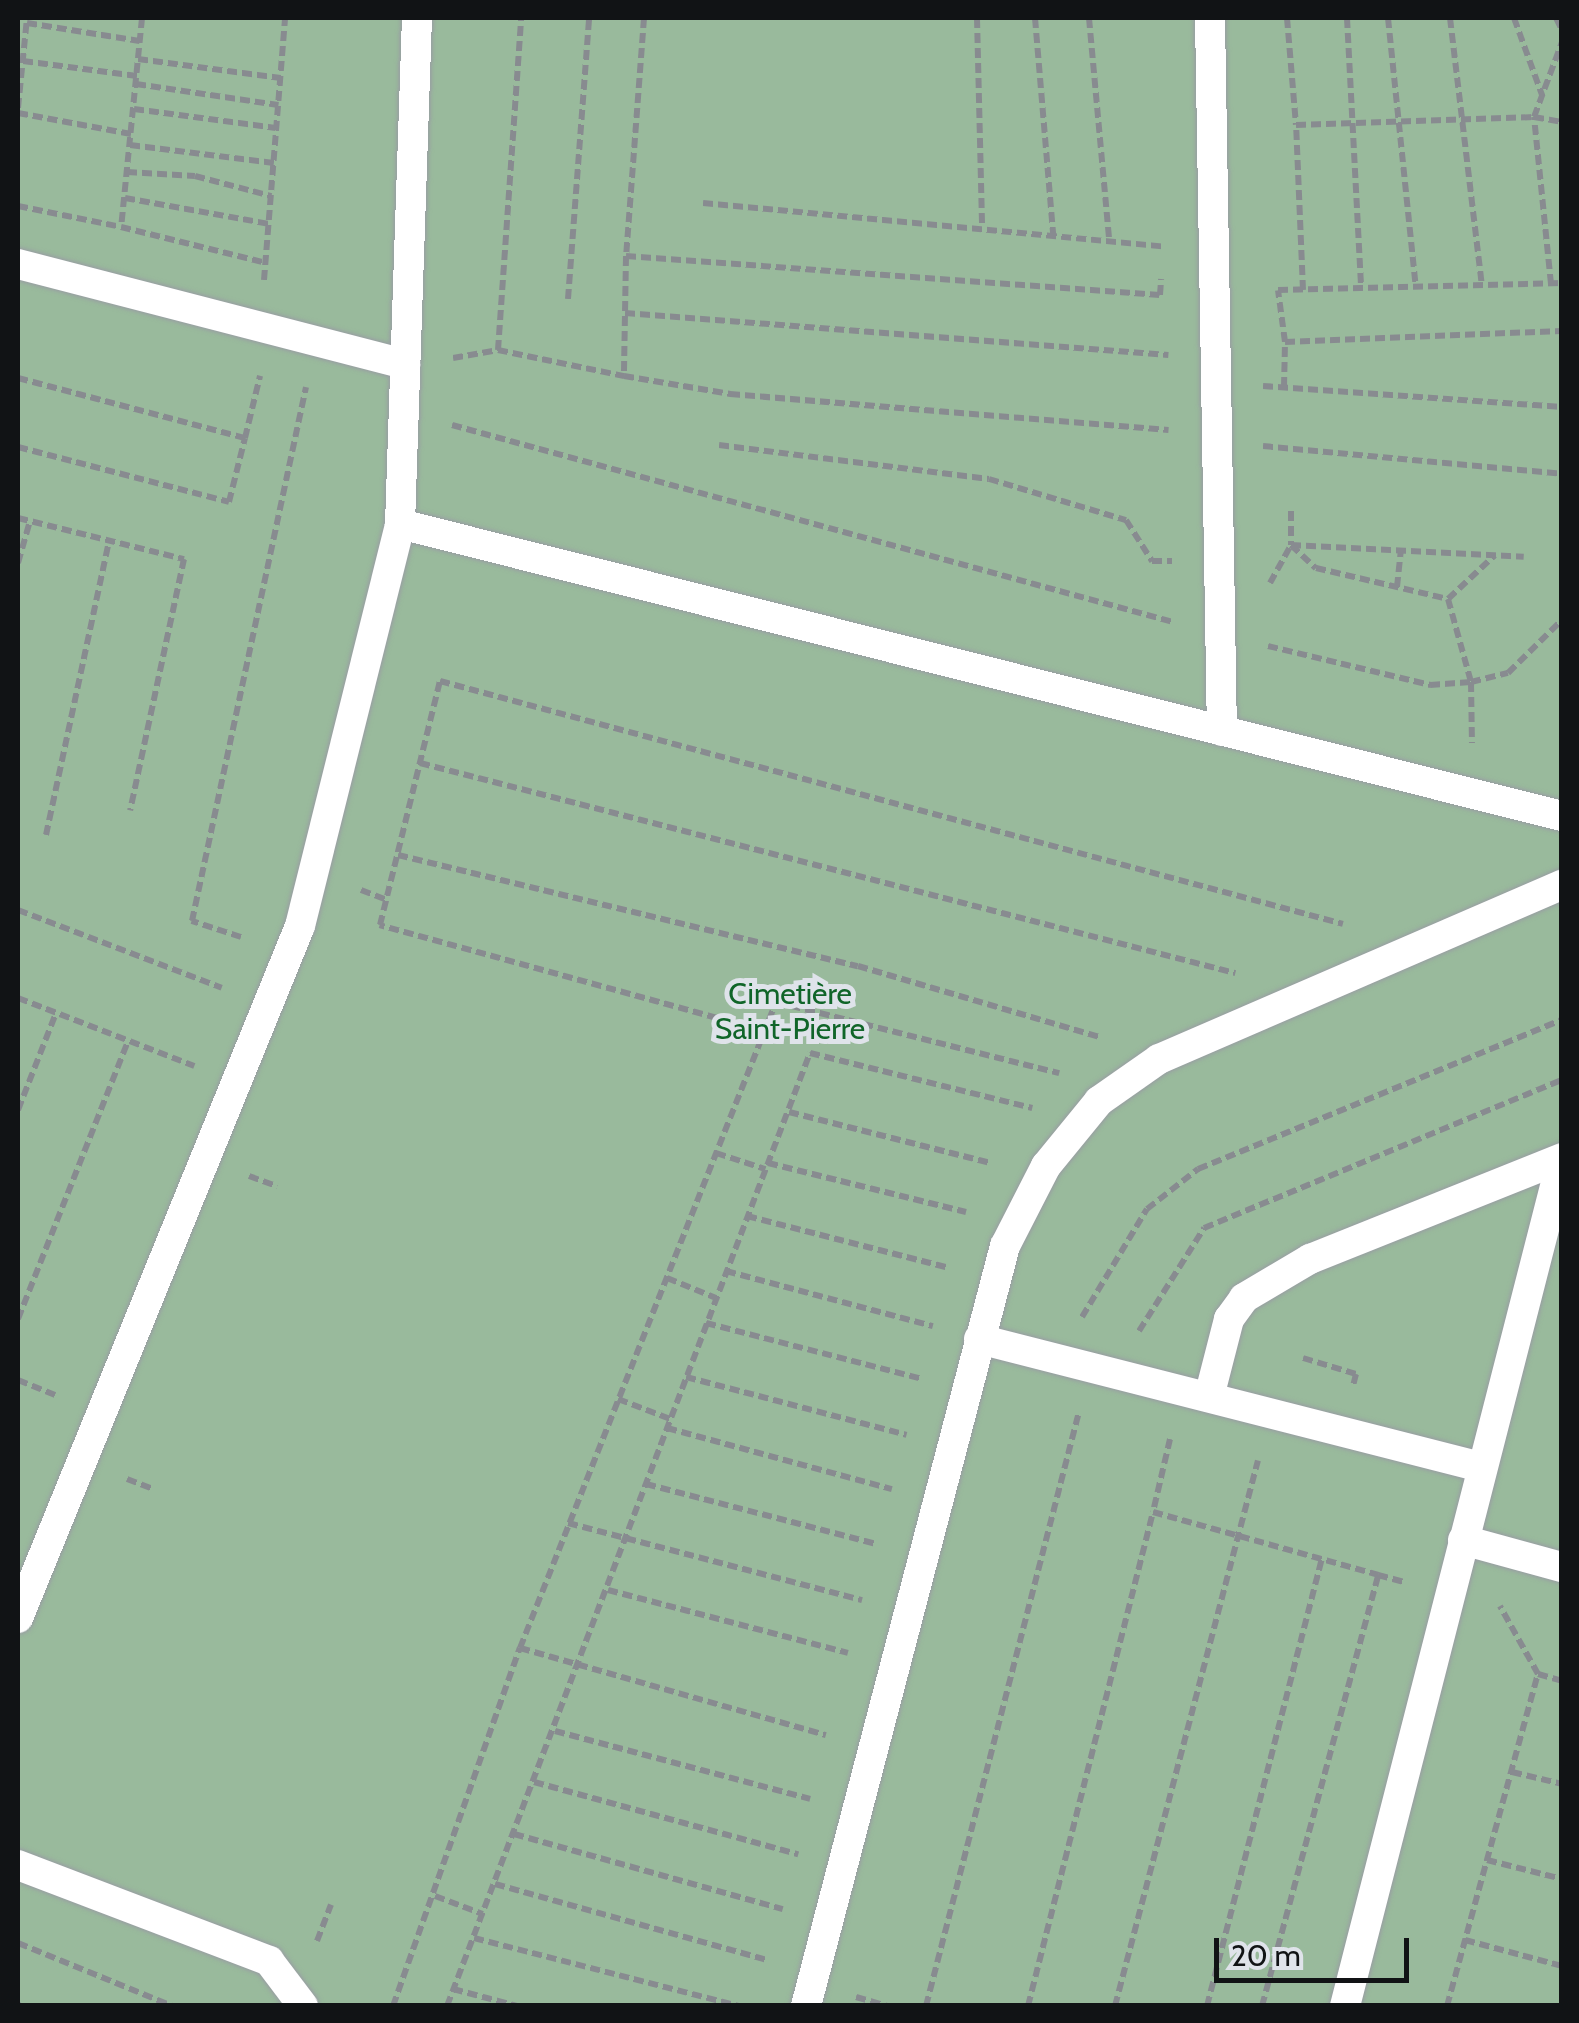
<!DOCTYPE html>
<html>
<head>
<meta charset="utf-8">
<style>
  body { margin:0 }
  #map { position:relative; width:1579px; height:2023px; overflow:hidden; background:#dfe3ea; font-family:Cabin,sans-serif }
  div>[style] { position:absolute }
  .green>* { inset:0; background:#99ba9c }
  .path>* { height:6px; margin-top:-3px; transform-origin:0; background:repeating-linear-gradient(90deg,#888b90 0 10px,transparent 0 15px) }
  .roads { filter:drop-shadow(0 0 2px #999da3) drop-shadow(0 0 2px #999da3) }
  .service>* { height:30px; margin:-15px; padding:0 15px; transform-origin:15px; border-radius:15px; background:#fff }
  span { translate:-50% -50%; white-space:nowrap; text-align:center; line-height:1.15; -webkit-text-stroke:10px #dfe3ea; paint-order:stroke }
  .park-label { font-size:30px; color:#106529 }
  .frame { position:absolute; inset:0; border:20px solid #111315; pointer-events:none }
  .scale { position:absolute; left:1214px; top:1938px; width:195px; height:45px; box-sizing:border-box; border:5px solid #111315; border-top:0; padding-left:12px; font-size:30px; line-height:35px; white-space:nowrap; color:#111315; -webkit-text-stroke:8px #dfe3ea; paint-order:stroke }
</style>
</head>
<body>
<div id="map">
  <div class="green">
    <i style="clip-path:polygon(18px 18px,1561px 18px,1561px 2005px,18px 2005px)"></i>
  </div>
  <div class="path">
    <i style="left:142px;top:18px;width:210px;rotate:95.7deg"></i>
    <i style="left:121px;top:227px;width:149px;rotate:13.9deg"></i>
    <i style="left:644px;top:18px;width:239px;rotate:94.3deg"></i>
    <i style="left:626px;top:256px;width:535px;rotate:4.18deg"></i>
    <i style="left:1160px;top:295px;width:16px;rotate:-86deg"></i>
    <i style="left:977px;top:18px;width:209px;rotate:88.6deg"></i>
    <i style="left:1035px;top:18px;width:217px;rotate:85.2deg"></i>
    <i style="left:1089px;top:18px;width:222px;rotate:84.8deg"></i>
    <i style="left:1287px;top:18px;width:107px;rotate:85.2deg"></i>
    <i style="left:1347px;top:18px;width:270px;rotate:87deg"></i>
    <i style="left:1388px;top:18px;width:270px;rotate:84.1deg"></i>
    <i style="left:1450px;top:18px;width:270px;rotate:83.2deg"></i>
    <i style="left:1514px;top:18px;width:82px;rotate:70deg"></i>
    <i style="left:1556px;top:18px;width:13px;rotate:63deg"></i>
    <i style="left:27px;top:23px;width:114px;rotate:9.1deg"></i>
    <i style="left:138px;top:59px;width:144px;rotate:7.6deg"></i>
    <i style="left:23px;top:61px;width:115px;rotate:7.5deg"></i>
    <i style="left:136px;top:84px;width:144px;rotate:8.4deg"></i>
    <i style="left:18px;top:108px;width:90px;rotate:-84.3deg"></i>
    <i style="left:134px;top:109px;width:143px;rotate:7.6deg"></i>
    <i style="left:18px;top:113px;width:115px;rotate:10.5deg"></i>
    <i style="left:130px;top:145px;width:145px;rotate:7.1deg"></i>
    <i style="left:127px;top:172px;width:68px;rotate:3.4deg"></i>
    <i style="left:195px;top:176px;width:79px;rotate:14.7deg"></i>
    <i style="left:125px;top:198px;width:146px;rotate:10.2deg"></i>
    <i style="left:703px;top:203px;width:461px;rotate:5.4deg"></i>
    <i style="left:18px;top:206px;width:105px;rotate:11.5deg"></i>
    <i style="left:626px;top:256px;width:120px;rotate:91deg"></i>
    <i style="left:624px;top:376px;width:108px;rotate:9.6deg"></i>
    <i style="left:730px;top:394px;width:440px;rotate:4.7deg"></i>
    <i style="left:264px;top:280px;width:263px;rotate:-85.4deg"></i>
    <i style="left:1551px;top:284px;width:168px;rotate:-95.8deg"></i>
    <i style="left:1534px;top:117px;width:28px;rotate:10deg"></i>
    <i style="left:1303px;top:290px;width:165px;rotate:-92.4deg"></i>
    <i style="left:1296px;top:125px;width:238px;rotate:-1.9deg"></i>
    <i style="left:1534px;top:117px;width:80px;rotate:-69.5deg"></i>
    <i style="left:568px;top:299px;width:282px;rotate:-85.7deg"></i>
    <i style="left:625px;top:313px;width:545px;rotate:4.42deg"></i>
    <i style="left:1285px;top:342px;width:52px;rotate:-97.7deg"></i>
    <i style="left:1278px;top:290px;width:284px;rotate:-1.4deg"></i>
    <i style="left:498px;top:350px;width:333px;rotate:-86deg"></i>
    <i style="left:453px;top:358px;width:46px;rotate:-10.1deg"></i>
    <i style="left:498px;top:350px;width:129px;rotate:11.7deg"></i>
    <i style="left:18px;top:378px;width:235px;rotate:14.8deg"></i>
    <i style="left:245px;top:438px;width:64px;rotate:-76.4deg"></i>
    <i style="left:1263px;top:386px;width:300px;rotate:4deg"></i>
    <i style="left:1284px;top:387px;width:45px;rotate:-88.7deg"></i>
    <i style="left:1285px;top:342px;width:277px;rotate:-2.3deg"></i>
    <i style="left:452px;top:425px;width:747px;rotate:15.28deg"></i>
    <i style="left:719px;top:445px;width:272px;rotate:7.2deg"></i>
    <i style="left:989px;top:479px;width:143px;rotate:16.7deg"></i>
    <i style="left:1126px;top:520px;width:49px;rotate:57.6deg"></i>
    <i style="left:1152px;top:561px;width:20px"></i>
    <i style="left:1263px;top:446px;width:300px;rotate:5.3deg"></i>
    <i style="left:18px;top:447px;width:218px;rotate:14.6deg"></i>
    <i style="left:229px;top:502px;width:66px;rotate:-76deg"></i>
    <i style="left:1291px;top:511px;width:34px;rotate:90deg"></i>
    <i style="left:1291px;top:545px;width:34px;rotate:43deg"></i>
    <i style="left:1316px;top:568px;width:136px;rotate:13.2deg"></i>
    <i style="left:1448px;top:599px;width:64px;rotate:-43.1deg"></i>
    <i style="left:18px;top:518px;width:171px;rotate:13.9deg"></i>
    <i style="left:184px;top:559px;width:257px;rotate:102.1deg"></i>
    <i style="left:18px;top:563px;width:44px;rotate:-74.1deg"></i>
    <i style="left:1270px;top:583px;width:43px;rotate:-61.1deg"></i>
    <i style="left:1291px;top:545px;width:233px;rotate:2.9deg"></i>
    <i style="left:1397px;top:587px;width:37px;rotate:-84deg"></i>
    <i style="left:1448px;top:599px;width:86px;rotate:74.5deg"></i>
    <i style="left:1471px;top:682px;width:61px;rotate:89.1deg"></i>
    <i style="left:1268px;top:646px;width:167px;rotate:13.5deg"></i>
    <i style="left:1430px;top:685px;width:41px;rotate:-4.2deg"></i>
    <i style="left:1471px;top:682px;width:38px;rotate:-14deg"></i>
    <i style="left:1508px;top:673px;width:76px;rotate:-44.5deg"></i>
    <i style="left:420px;top:763px;width:842px;rotate:14.45deg"></i>
    <i style="left:46px;top:835px;width:301px;rotate:-77.9deg"></i>
    <i style="left:398px;top:855px;width:473px;rotate:13.6deg"></i>
    <i style="left:858px;top:966px;width:254px;rotate:16.4deg"></i>
    <i style="left:361px;top:890px;width:28px;rotate:21deg"></i>
    <i style="left:18px;top:910px;width:218px;rotate:20.9deg"></i>
    <i style="left:241px;top:937px;width:52px;rotate:-161.9deg"></i>
    <i style="left:192px;top:921px;width:546px;rotate:-77.95deg"></i>
    <i style="left:18px;top:998px;width:189px;rotate:21.1deg"></i>
    <i style="left:717px;top:1018px;width:350px;rotate:-164.6deg"></i>
    <i style="left:380px;top:925px;width:251px;rotate:-76.2deg"></i>
    <i style="left:440px;top:681px;width:935px;rotate:15.06deg"></i>
    <i style="left:18px;top:1110px;width:104px;rotate:-68.6deg"></i>
    <i style="left:789px;top:1112px;width:208px;rotate:14.2deg"></i>
    <i style="left:716px;top:1153px;width:52px;rotate:18.1deg"></i>
    <i style="left:768px;top:1163px;width:204px;rotate:13.9deg"></i>
    <i style="left:249px;top:1176px;width:30px;rotate:20deg"></i>
    <i style="left:747px;top:1216px;width:209px;rotate:14.4deg"></i>
    <i style="left:726px;top:1271px;width:214px;rotate:14.9deg"></i>
    <i style="left:667px;top:1278px;width:53px;rotate:22.2deg"></i>
    <i style="left:1082px;top:1317px;width:126px;rotate:-59deg"></i>
    <i style="left:1147px;top:1209px;width:65px;rotate:-38.1deg"></i>
    <i style="left:1198px;top:1169px;width:393px;rotate:-22.3deg"></i>
    <i style="left:18px;top:1319px;width:299px;rotate:-68.4deg"></i>
    <i style="left:706px;top:1323px;width:224px;rotate:14.5deg"></i>
    <i style="left:1139px;top:1331px;width:122px;rotate:-57.7deg"></i>
    <i style="left:1204px;top:1228px;width:387px;rotate:-22.5deg"></i>
    <i style="left:1303px;top:1358px;width:55px;rotate:16.8deg"></i>
    <i style="left:1356px;top:1374px;width:12px;rotate:104deg"></i>
    <i style="left:686px;top:1377px;width:228px;rotate:14.7deg"></i>
    <i style="left:18px;top:1380px;width:40px;rotate:22deg"></i>
    <i style="left:618px;top:1399px;width:56px;rotate:21deg"></i>
    <i style="left:667px;top:1428px;width:233px;rotate:15.2deg"></i>
    <i style="left:1170px;top:1439px;width:75px;rotate:103.1deg"></i>
    <i style="left:1153px;top:1512px;width:234px;rotate:15.6deg"></i>
    <i style="left:127px;top:1479px;width:28px;rotate:21deg"></i>
    <i style="left:646px;top:1484px;width:239px;rotate:14.6deg"></i>
    <i style="left:568px;top:1523px;width:304px;rotate:14.7deg"></i>
    <i style="left:608px;top:1590px;width:248px;rotate:14.7deg"></i>
    <i style="left:520px;top:1648px;width:318px;rotate:15.9deg"></i>
    <i style="left:1538px;top:1674px;width:25px;rotate:16deg"></i>
    <i style="left:555px;top:1731px;width:264px;rotate:14.9deg"></i>
    <i style="left:1512px;top:1772px;width:51px;rotate:13.5deg"></i>
    <i style="left:534px;top:1782px;width:274px;rotate:15.3deg"></i>
    <i style="left:514px;top:1834px;width:279px;rotate:15.6deg"></i>
    <i style="left:1487px;top:1860px;width:77px;rotate:14.2deg"></i>
    <i style="left:495px;top:1884px;width:283px;rotate:15.6deg"></i>
    <i style="left:435px;top:1896px;width:51px;rotate:20.6deg"></i>
    <i style="left:474px;top:1938px;width:273px;rotate:14.4deg"></i>
    <i style="left:1465px;top:1940px;width:100px;rotate:15deg"></i>
    <i style="left:317px;top:1941px;width:39px;rotate:-69deg"></i>
    <i style="left:18px;top:1943px;width:166px;rotate:22.2deg"></i>
    <i style="left:453px;top:1989px;width:66px;rotate:14.9deg"></i>
    <i style="left:856px;top:1997px;width:33px;rotate:16deg"></i>
    <i style="left:18px;top:2004px;width:3px;rotate:45deg"></i>
    <i style="left:393px;top:2006px;width:380px;rotate:-70.5deg"></i>
    <i style="left:520px;top:1648px;width:695px;rotate:-68.38deg"></i>
    <i style="left:776px;top:1002px;width:292px;rotate:14.1deg"></i>
    <i style="left:447px;top:2006px;width:1020px;rotate:-69.15deg"></i>
    <i style="left:810px;top:1053px;width:229px;rotate:13.9deg"></i>
    <i style="left:926px;top:2006px;width:613px;rotate:-75.56deg"></i>
    <i style="left:1028px;top:2006px;width:510px;rotate:-75.8deg"></i>
    <i style="left:1115px;top:2006px;width:564px;rotate:-75.32deg"></i>
    <i style="left:1207px;top:2006px;width:462px;rotate:-75.6deg"></i>
    <i style="left:1262px;top:2006px;width:446px;rotate:-74.9deg"></i>
    <i style="left:1378px;top:1575px;width:28px;rotate:15deg"></i>
    <i style="left:1447px;top:2006px;width:344px;rotate:-74.7deg"></i>
    <i style="left:1538px;top:1674px;width:78px;rotate:-119.2deg"></i>
  </div>
  <div class="roads">
    <div class="service">
      <i style="left:1210px;top:18px;width:713px;rotate:89.04deg"></i>
      <i style="left:18px;top:264px;width:400px;rotate:14.5deg"></i>
      <i style="left:400px;top:524px;width:1198px;rotate:14.11deg"></i>
      <i style="left:979px;top:1339px;width:518px;rotate:14.3deg"></i>
      <i style="left:1209px;top:1397px;width:81px;rotate:-75.6deg"></i>
      <i style="left:1229px;top:1319px;width:26px;rotate:-54deg"></i>
      <i style="left:1244px;top:1298px;width:77px;rotate:-30.6deg"></i>
      <i style="left:1310px;top:1259px;width:271px;rotate:-21.8deg"></i>
      <i style="left:1463px;top:1540px;width:103px;rotate:15.3deg"></i>
      <i style="left:18px;top:1618px;width:747px;rotate:-67.83deg"></i>
      <i style="left:300px;top:926px;width:414px;rotate:-76deg"></i>
      <i style="left:400px;top:524px;width:506px;rotate:-88.08deg"></i>
      <i style="left:18px;top:1865px;width:269px;rotate:20.9deg"></i>
      <i style="left:269px;top:1961px;width:56px;rotate:52.9deg"></i>
      <i style="left:806px;top:2006px;width:786px;rotate:-75.33deg"></i>
      <i style="left:1005px;top:1246px;width:90px;rotate:-62.9deg"></i>
      <i style="left:1046px;top:1166px;width:84px;rotate:-50.8deg"></i>
      <i style="left:1099px;top:1101px;width:73px;rotate:-35deg"></i>
      <i style="left:1159px;top:1059px;width:439px;rotate:-23.4deg"></i>
      <i style="left:1345px;top:2006px;width:874px;rotate:-75.63deg"></i>
    </div>
  </div>
  <div class="park-label">
    <span style="left:790px;top:1011px">Cimetière<br>Saint-Pierre</span>
  </div>
  <div class="frame"></div>
  <div class="scale">20 m</div>
</div>
</body>
</html>
